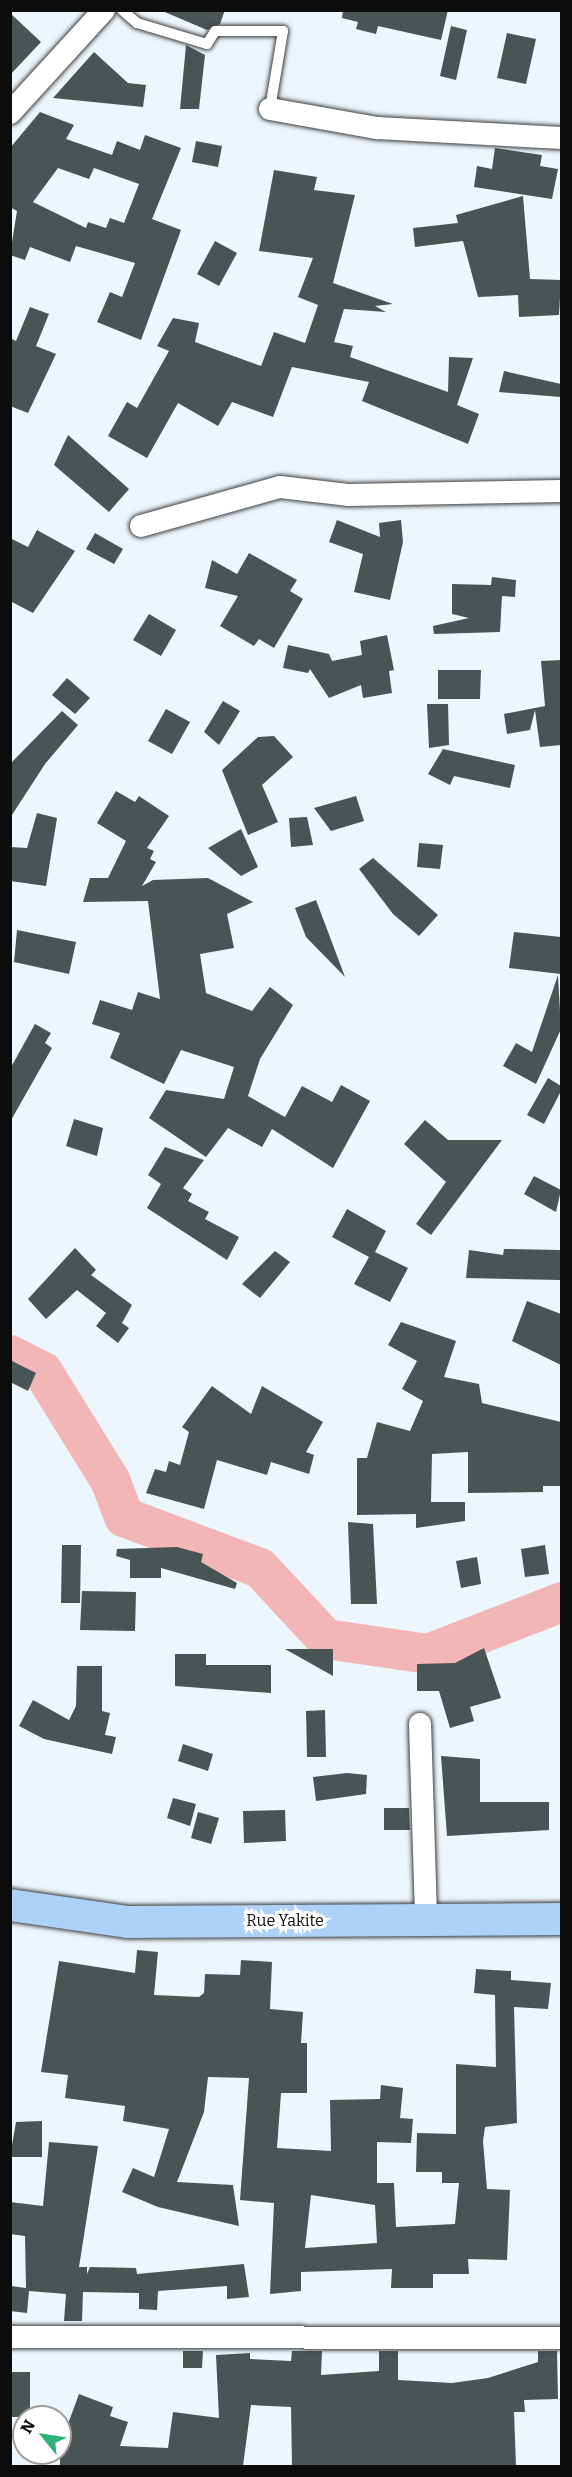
<!DOCTYPE html>
<html>
<head>
<meta charset="utf-8">
<style>
  body { margin:0 }
  #map { position:relative; width:572px; height:2477px; overflow:hidden; background:#edf6fd; font-family:Bitter,serif }
  div>[style] { position:absolute }
  .river>* { height:40px; margin:-20px; padding:0 20px; transform-origin:20px; border-radius:20px; background:#f1b6b5 }
  .building>* { inset:0; background:#495454 }
  .roads { filter:drop-shadow(0 0 2px #3f3f3f) drop-shadow(0 0 2px #3f3f3f) }
  .lane>* { height:10px; margin:-5px; padding:0 5px; transform-origin:5px; border-radius:5px; background:#fff }
  .street>* { height:22px; margin:-11px; padding:0 11px; transform-origin:11px; border-radius:11px; background:#fff }
  .secondary>* { height:32px; margin:-16px; padding:0 16px; transform-origin:16px; border-radius:16px; background:#add1f8 }
  span { translate:-50% -50%; white-space:nowrap; text-align:center; line-height:1.15; -webkit-text-stroke:6px #fff; paint-order:stroke }
  .street-label { font-size:16px; color:#0c0c0c }
  .frame { position:absolute; inset:0; border:12px solid #0c0c0c; pointer-events:none }
  .north { position:absolute; left:12px; top:2405px; width:60px; height:60px; box-sizing:border-box; background:#fff; border:2px solid #9e9e9e; border-radius:50%; rotate:300deg; font-size:16px; font-weight:700; line-height:24px; text-align:center; color:#0c0c0c }
  .north::after { content:''; display:block; margin:auto; width:21px; height:27px; background:#30b07b; clip-path:polygon(50% 0,100% 100%,50% 72%,0 100%) }
</style>
</head>
<body>
<div id="map">
  <div class="river">
    <i style="left:10px;top:1355px;width:37px;rotate:27deg"></i>
    <i style="left:43px;top:1372px;width:127px;rotate:58.2deg"></i>
    <i style="left:110px;top:1480px;width:40px;rotate:69deg"></i>
    <i style="left:124px;top:1517px;width:145px;rotate:20.6deg"></i>
    <i style="left:260px;top:1568px;width:97px;rotate:47.1deg"></i>
    <i style="left:326px;top:1639px;width:103px;rotate:8.4deg"></i>
    <i style="left:428px;top:1654px;width:144px;rotate:-21.2deg"></i>
  </div>
  <div class="building">
    <i style="clip-path:polygon(160px 10px,225px 10px,220px 24px,207px 30px)"></i>
    <i style="clip-path:polygon(343px 10px,448px 10px,441px 40px,378px 26px,376px 34px,356px 29px,358px 22px,342px 18px)"></i>
    <i style="clip-path:polygon(10px 13px,41px 42px,10px 75px)"></i>
    <i style="clip-path:polygon(451px 26px,467px 30px,456px 80px,440px 76px)"></i>
    <i style="clip-path:polygon(507px 33px,536px 39px,526px 84px,497px 78px)"></i>
    <i style="clip-path:polygon(186px 45px,205px 55px,199px 109px,180px 109px)"></i>
    <i style="clip-path:polygon(94px 52px,128px 83px,146px 85px,143px 107px,53px 98px)"></i>
    <i style="clip-path:polygon(evenodd,40px 112px,74px 125px,66px 139px,112px 155px,117px 141px,140px 150px,145px 135px,181px 148px,152px 219px,181px 230px,141px 340px,97px 322px,110px 292px,122px 297px,135px 263px,76px 246px,70px 262px,30px 247px,25px 260px,10px 255px,17px 211px,10px 207px,10px 148px,40px 112px,58px 168px,89px 179px,94px 168px,139px 184px,124px 223px,110px 218px,106px 228px,88px 222px,86px 228px,33px 202px,58px 168px)"></i>
    <i style="clip-path:polygon(196px 141px,222px 146px,218px 167px,192px 162px)"></i>
    <i style="clip-path:polygon(495px 148px,542px 155px,540px 166px,558px 169px,552px 199px,474px 187px,477px 166px,492px 169px)"></i>
    <i style="clip-path:polygon(274px 170px,317px 177px,314px 190px,355px 195px,333px 283px,393px 304px,375px 306px,386px 312px,344px 309px,334px 342px,353px 346px,350px 357px,448px 392px,449px 357px,473px 358px,457px 405px,479px 414px,468px 444px,362px 401px,369px 382px,292px 367px,273px 417px,232px 402px,218px 426px,178px 403px,147px 458px,108px 436px,127px 402px,137px 408px,169px 351px,157px 346px,173px 318px,199px 323px,195px 342px,261px 366px,274px 332px,305px 343px,318px 305px,298px 297px,313px 258px,259px 251px)"></i>
    <i style="clip-path:polygon(523px 196px,530px 279px,561px 280px,559px 315px,519px 317px,518px 295px,478px 297px,463px 241px,415px 247px,413px 228px,458px 223px,456px 215px)"></i>
    <i style="clip-path:polygon(215px 241px,237px 253px,219px 286px,197px 274px)"></i>
    <i style="clip-path:polygon(30px 307px,49px 314px,36px 346px,56px 354px,28px 413px,10px 406px,10px 338px,16px 341px)"></i>
    <i style="clip-path:polygon(504px 371px,561px 384px,561px 397px,499px 392px)"></i>
    <i style="clip-path:polygon(68px 435px,129px 489px,109px 512px,54px 465px)"></i>
    <i style="clip-path:polygon(337px 520px,380px 537px,379px 523px,401px 520px,403px 542px,390px 600px,354px 592px,363px 554px,329px 542px)"></i>
    <i style="clip-path:polygon(37px 530px,75px 551px,33px 613px,10px 601px,10px 538px,28px 547px)"></i>
    <i style="clip-path:polygon(95px 533px,123px 549px,114px 564px,86px 549px)"></i>
    <i style="clip-path:polygon(249px 553px,297px 580px,290px 591px,303px 599px,274px 648px,259px 639px,254px 646px,220px 626px,238px 596px,205px 588px,212px 560px,237px 574px)"></i>
    <i style="clip-path:polygon(492px 577px,516px 580px,515px 597px,502px 596px,500px 632px,434px 634px,433px 626px,469px 618px,452px 614px,452px 584px,491px 585px)"></i>
    <i style="clip-path:polygon(149px 614px,176px 630px,161px 656px,133px 640px)"></i>
    <i style="clip-path:polygon(387px 635px,394px 670px,389px 671px,392px 693px,363px 698px,361px 685px,329px 698px,310px 669px,308px 673px,283px 668px,288px 645px,329px 654px,332px 661px,362px 655px,360px 641px)"></i>
    <i style="clip-path:polygon(561px 660px,561px 745px,540px 747px,535px 710px,530px 730px,507px 734px,504px 714px,545px 706px,541px 661px)"></i>
    <i style="clip-path:polygon(438px 670px,481px 670px,480px 699px,438px 699px)"></i>
    <i style="clip-path:polygon(67px 678px,90px 698px,75px 714px,52px 695px)"></i>
    <i style="clip-path:polygon(223px 701px,240px 711px,219px 745px,204px 732px)"></i>
    <i style="clip-path:polygon(427px 704px,448px 704px,449px 745px,429px 748px)"></i>
    <i style="clip-path:polygon(166px 709px,190px 722px,172px 754px,148px 741px)"></i>
    <i style="clip-path:polygon(62px 711px,78px 725px,45px 764px,10px 818px,10px 764px)"></i>
    <i style="clip-path:polygon(274px 736px,293px 757px,262px 785px,278px 822px,248px 835px,222px 770px,258px 737px)"></i>
    <i style="clip-path:polygon(443px 749px,515px 765px,510px 788px,454px 776px,450px 785px,428px 774px)"></i>
    <i style="clip-path:polygon(116px 791px,135px 802px,139px 796px,169px 816px,147px 848px,154px 851px,150px 859px,156px 862px,142px 886px,153px 880px,208px 878px,253px 902px,227px 914px,234px 948px,200px 954px,206px 993px,252px 1011px,270px 987px,293px 1005px,260px 1059px,248px 1096px,285px 1117px,302px 1086px,332px 1102px,341px 1085px,370px 1101px,333px 1168px,272px 1129px,262px 1147px,228px 1128px,206px 1157px,149px 1118px,166px 1090px,224px 1099px,234px 1067px,181px 1050px,164px 1084px,110px 1058px,120px 1033px,92px 1024px,100px 1000px,132px 1010px,138px 992px,160px 999px,148px 901px,83px 902px,90px 878px,108px 878px,126px 841px,97px 823px)"></i>
    <i style="clip-path:polygon(356px 796px,364px 821px,331px 831px,314px 808px)"></i>
    <i style="clip-path:polygon(37px 813px,57px 818px,46px 886px,10px 881px,10px 847px,27px 848px)"></i>
    <i style="clip-path:polygon(307px 817px,313px 845px,291px 847px,289px 818px)"></i>
    <i style="clip-path:polygon(241px 829px,258px 867px,241px 876px,208px 848px)"></i>
    <i style="clip-path:polygon(419px 843px,443px 845px,440px 869px,417px 867px)"></i>
    <i style="clip-path:polygon(373px 858px,438px 915px,419px 936px,393px 914px,359px 869px)"></i>
    <i style="clip-path:polygon(316px 900px,345px 977px,306px 937px,295px 908px)"></i>
    <i style="clip-path:polygon(17px 930px,76px 942px,69px 974px,14px 962px)"></i>
    <i style="clip-path:polygon(514px 932px,561px 937px,561px 974px,509px 968px)"></i>
    <i style="clip-path:polygon(558px 975px,561px 1029px,536px 1084px,503px 1066px,516px 1043px,532px 1052px)"></i>
    <i style="clip-path:polygon(35px 1024px,51px 1033px,45px 1043px,52px 1048px,10px 1122px,10px 1069px)"></i>
    <i style="clip-path:polygon(548px 1078px,561px 1086px,561px 1091px,544px 1124px,527px 1115px)"></i>
    <i style="clip-path:polygon(74px 1119px,103px 1128px,97px 1156px,66px 1146px)"></i>
    <i style="clip-path:polygon(425px 1120px,448px 1140px,502px 1140px,431px 1235px,416px 1224px,446px 1182px,404px 1144px)"></i>
    <i style="clip-path:polygon(165px 1147px,204px 1160px,183px 1188px,192px 1194px,188px 1201px,209px 1212px,205px 1219px,239px 1237px,227px 1260px,147px 1208px,161px 1184px,148px 1175px)"></i>
    <i style="clip-path:polygon(534px 1176px,561px 1190px,556px 1212px,524px 1194px)"></i>
    <i style="clip-path:polygon(347px 1209px,386px 1231px,375px 1252px,408px 1268px,390px 1302px,354px 1284px,369px 1257px,332px 1237px)"></i>
    <i style="clip-path:polygon(75px 1248px,96px 1270px,91px 1275px,132px 1305px,122px 1323px,129px 1328px,118px 1343px,96px 1326px,106px 1313px,77px 1290px,46px 1319px,28px 1299px)"></i>
    <i style="clip-path:polygon(504px 1249px,561px 1250px,561px 1280px,466px 1278px,469px 1250px,503px 1255px)"></i>
    <i style="clip-path:polygon(275px 1251px,290px 1262px,260px 1298px,242px 1284px)"></i>
    <i style="clip-path:polygon(527px 1301px,561px 1314px,561px 1365px,512px 1341px)"></i>
    <i style="clip-path:polygon(401px 1322px,456px 1341px,444px 1377px,479px 1384px,482px 1403px,561px 1422px,561px 1486px,543px 1486px,543px 1492px,468px 1493px,468px 1452px,432px 1454px,431px 1502px,465px 1502px,465px 1521px,416px 1528px,416px 1514px,357px 1515px,357px 1458px,367px 1458px,377px 1422px,410px 1431px,423px 1401px,402px 1389px,417px 1361px,388px 1345px)"></i>
    <i style="clip-path:polygon(10px 1360px,36px 1373px,28px 1391px,10px 1382px)"></i>
    <i style="clip-path:polygon(212px 1386px,251px 1414px,262px 1386px,323px 1422px,306px 1452px,314px 1455px,309px 1474px,271px 1462px,267px 1475px,217px 1460px,204px 1509px,146px 1493px,155px 1469px,166px 1472px,169px 1461px,180px 1465px,189px 1432px,182px 1427px)"></i>
    <i style="clip-path:polygon(348px 1522px,373px 1524px,377px 1604px,351px 1604px)"></i>
    <i style="clip-path:polygon(62px 1545px,81px 1545px,80px 1603px,61px 1603px)"></i>
    <i style="clip-path:polygon(545px 1545px,549px 1574px,525px 1577px,521px 1549px)"></i>
    <i style="clip-path:polygon(177px 1547px,203px 1554px,201px 1562px,237px 1583px,235px 1589px,161px 1568px,161px 1578px,130px 1578px,130px 1560px,116px 1556px,117px 1549px)"></i>
    <i style="clip-path:polygon(477px 1557px,481px 1584px,461px 1588px,456px 1561px)"></i>
    <i style="clip-path:polygon(82px 1591px,136px 1592px,135px 1631px,80px 1630px)"></i>
    <i style="clip-path:polygon(484px 1648px,501px 1698px,470px 1707px,474px 1721px,450px 1728px,439px 1691px,417px 1691px,417px 1664px,455px 1663px)"></i>
    <i style="clip-path:polygon(285px 1649px,333px 1649px,333px 1676px)"></i>
    <i style="clip-path:polygon(175px 1654px,206px 1654px,206px 1665px,271px 1665px,271px 1693px,175px 1686px)"></i>
    <i style="clip-path:polygon(77px 1666px,102px 1666px,102px 1711px,110px 1713px,105px 1735px,116px 1737px,112px 1754px,44px 1739px,19px 1726px,33px 1700px,69px 1720px,76px 1706px)"></i>
    <i style="clip-path:polygon(325px 1710px,326px 1757px,307px 1757px,306px 1711px)"></i>
    <i style="clip-path:polygon(183px 1744px,213px 1754px,208px 1771px,178px 1761px)"></i>
    <i style="clip-path:polygon(441px 1756px,480px 1759px,480px 1802px,549px 1802px,549px 1830px,447px 1836px)"></i>
    <i style="clip-path:polygon(347px 1773px,367px 1775px,366px 1794px,316px 1801px,313px 1777px)"></i>
    <i style="clip-path:polygon(173px 1798px,196px 1804px,190px 1826px,167px 1818px)"></i>
    <i style="clip-path:polygon(384px 1808px,409px 1808px,410px 1830px,384px 1830px)"></i>
    <i style="clip-path:polygon(285px 1810px,286px 1841px,244px 1843px,243px 1811px)"></i>
    <i style="clip-path:polygon(198px 1812px,219px 1818px,211px 1844px,191px 1838px)"></i>
    <i style="clip-path:polygon(evenodd,137px 1950px,158px 1952px,154px 1995px,199px 1997px,204px 1993px,205px 1974px,240px 1975px,241px 1960px,272px 1962px,270px 2009px,303px 2012px,301px 2043px,307px 2043px,307px 2093px,281px 2093px,277px 2148px,331px 2151px,330px 2100px,380px 2099px,381px 2085px,403px 2088px,400px 2118px,413px 2119px,411px 2143px,377px 2142px,377px 2183px,394px 2183px,396px 2227px,455px 2224px,459px 2183px,442px 2183px,442px 2172px,416px 2172px,417px 2133px,456px 2134px,456px 2064px,496px 2067px,495px 1995px,474px 1993px,476px 1969px,511px 1971px,511px 1980px,551px 1983px,548px 2009px,514px 2007px,517px 2123px,485px 2127px,483px 2141px,487px 2189px,510px 2190px,507px 2260px,468px 2259px,469px 2274px,433px 2274px,433px 2288px,391px 2288px,392px 2269px,301px 2272px,301px 2291px,270px 2294px,274px 2203px,240px 2200px,249px 2078px,208px 2077px,204px 2112px,177px 2182px,233px 2185px,239px 2226px,158px 2207px,122px 2192px,133px 2168px,154px 2177px,169px 2129px,123px 2121px,125px 2106px,65px 2098px,68px 2075px,41px 2072px,59px 1961px,135px 1973px,137px 1950px,311px 2195px,375px 2205px,377px 2243px,305px 2248px,311px 2195px)"></i>
    <i style="clip-path:polygon(42px 2121px,42px 2157px,10px 2157px,16px 2122px)"></i>
    <i style="clip-path:polygon(49px 2142px,98px 2146px,79px 2267px,87px 2267px,87px 2274px,90px 2267px,136px 2268px,137px 2274px,244px 2264px,249px 2297px,227px 2299px,227px 2286px,158px 2291px,157px 2310px,139px 2309px,139px 2293px,83px 2292px,82px 2321px,64px 2321px,66px 2294px,29px 2291px,27px 2313px,10px 2311px,11px 2286px,26px 2288px,25px 2236px,10px 2234px,10px 2202px,43px 2206px)"></i>
    <i style="clip-path:polygon(183px 2351px,203px 2351px,202px 2368px,183px 2368px)"></i>
    <i style="clip-path:polygon(292px 2351px,322px 2351px,321px 2375px,379px 2371px,379px 2351px,398px 2351px,398px 2380px,452px 2383px,488px 2378px,538px 2362px,538px 2351px,557px 2351px,558px 2399px,524px 2400px,525px 2412px,514px 2412px,516px 2466px,292px 2466px,291px 2407px,251px 2405px,243px 2466px,60px 2466px,60px 2438px,72px 2432px,65px 2432px,79px 2394px,113px 2407px,110px 2416px,128px 2422px,120px 2446px,168px 2448px,173px 2412px,219px 2418px,216px 2355px,250px 2353px,250px 2359px,291px 2361px)"></i>
    <i style="clip-path:polygon(10px 2372px,30px 2372px,30px 2417px,10px 2417px)"></i>
  </div>
  <div class="roads">
    <div class="lane">
      <i style="left:122px;top:10px;width:20px;rotate:41deg"></i>
      <i style="left:137px;top:23px;width:73px;rotate:16.7deg"></i>
      <i style="left:207px;top:44px;width:15px;rotate:-58deg"></i>
      <i style="left:215px;top:31px;width:68px"></i>
      <i style="left:283px;top:31px;width:79px;rotate:99.5deg"></i>
    </div>
    <div class="street">
      <i style="left:270px;top:109px;width:109px;rotate:10.1deg"></i>
      <i style="left:377px;top:128px;width:185px;rotate:3.1deg"></i>
      <i style="left:10px;top:113px;width:139px;rotate:-47.6deg"></i>
      <i style="left:141px;top:526px;width:144px;rotate:-15.7deg"></i>
      <i style="left:280px;top:487px;width:68px;rotate:6.7deg"></i>
      <i style="left:348px;top:495px;width:214px;rotate:-1.1deg"></i>
      <i style="left:420px;top:1724px;width:196px;rotate:88.2deg"></i>
      <i style="left:10px;top:2337px;width:552px;rotate:0.1deg"></i>
    </div>
    <div class="secondary">
      <i style="left:10px;top:1905px;width:119px;rotate:8.2deg"></i>
      <i style="left:128px;top:1922px;width:434px;rotate:-0.4deg"></i>
    </div>
  </div>
  <div class="street-label">
    <span style="left:285px;top:1921px">Rue Yakite</span>
  </div>
  <div class="frame"></div>
  <div class="north">N</div>
</div>
</body>
</html>
